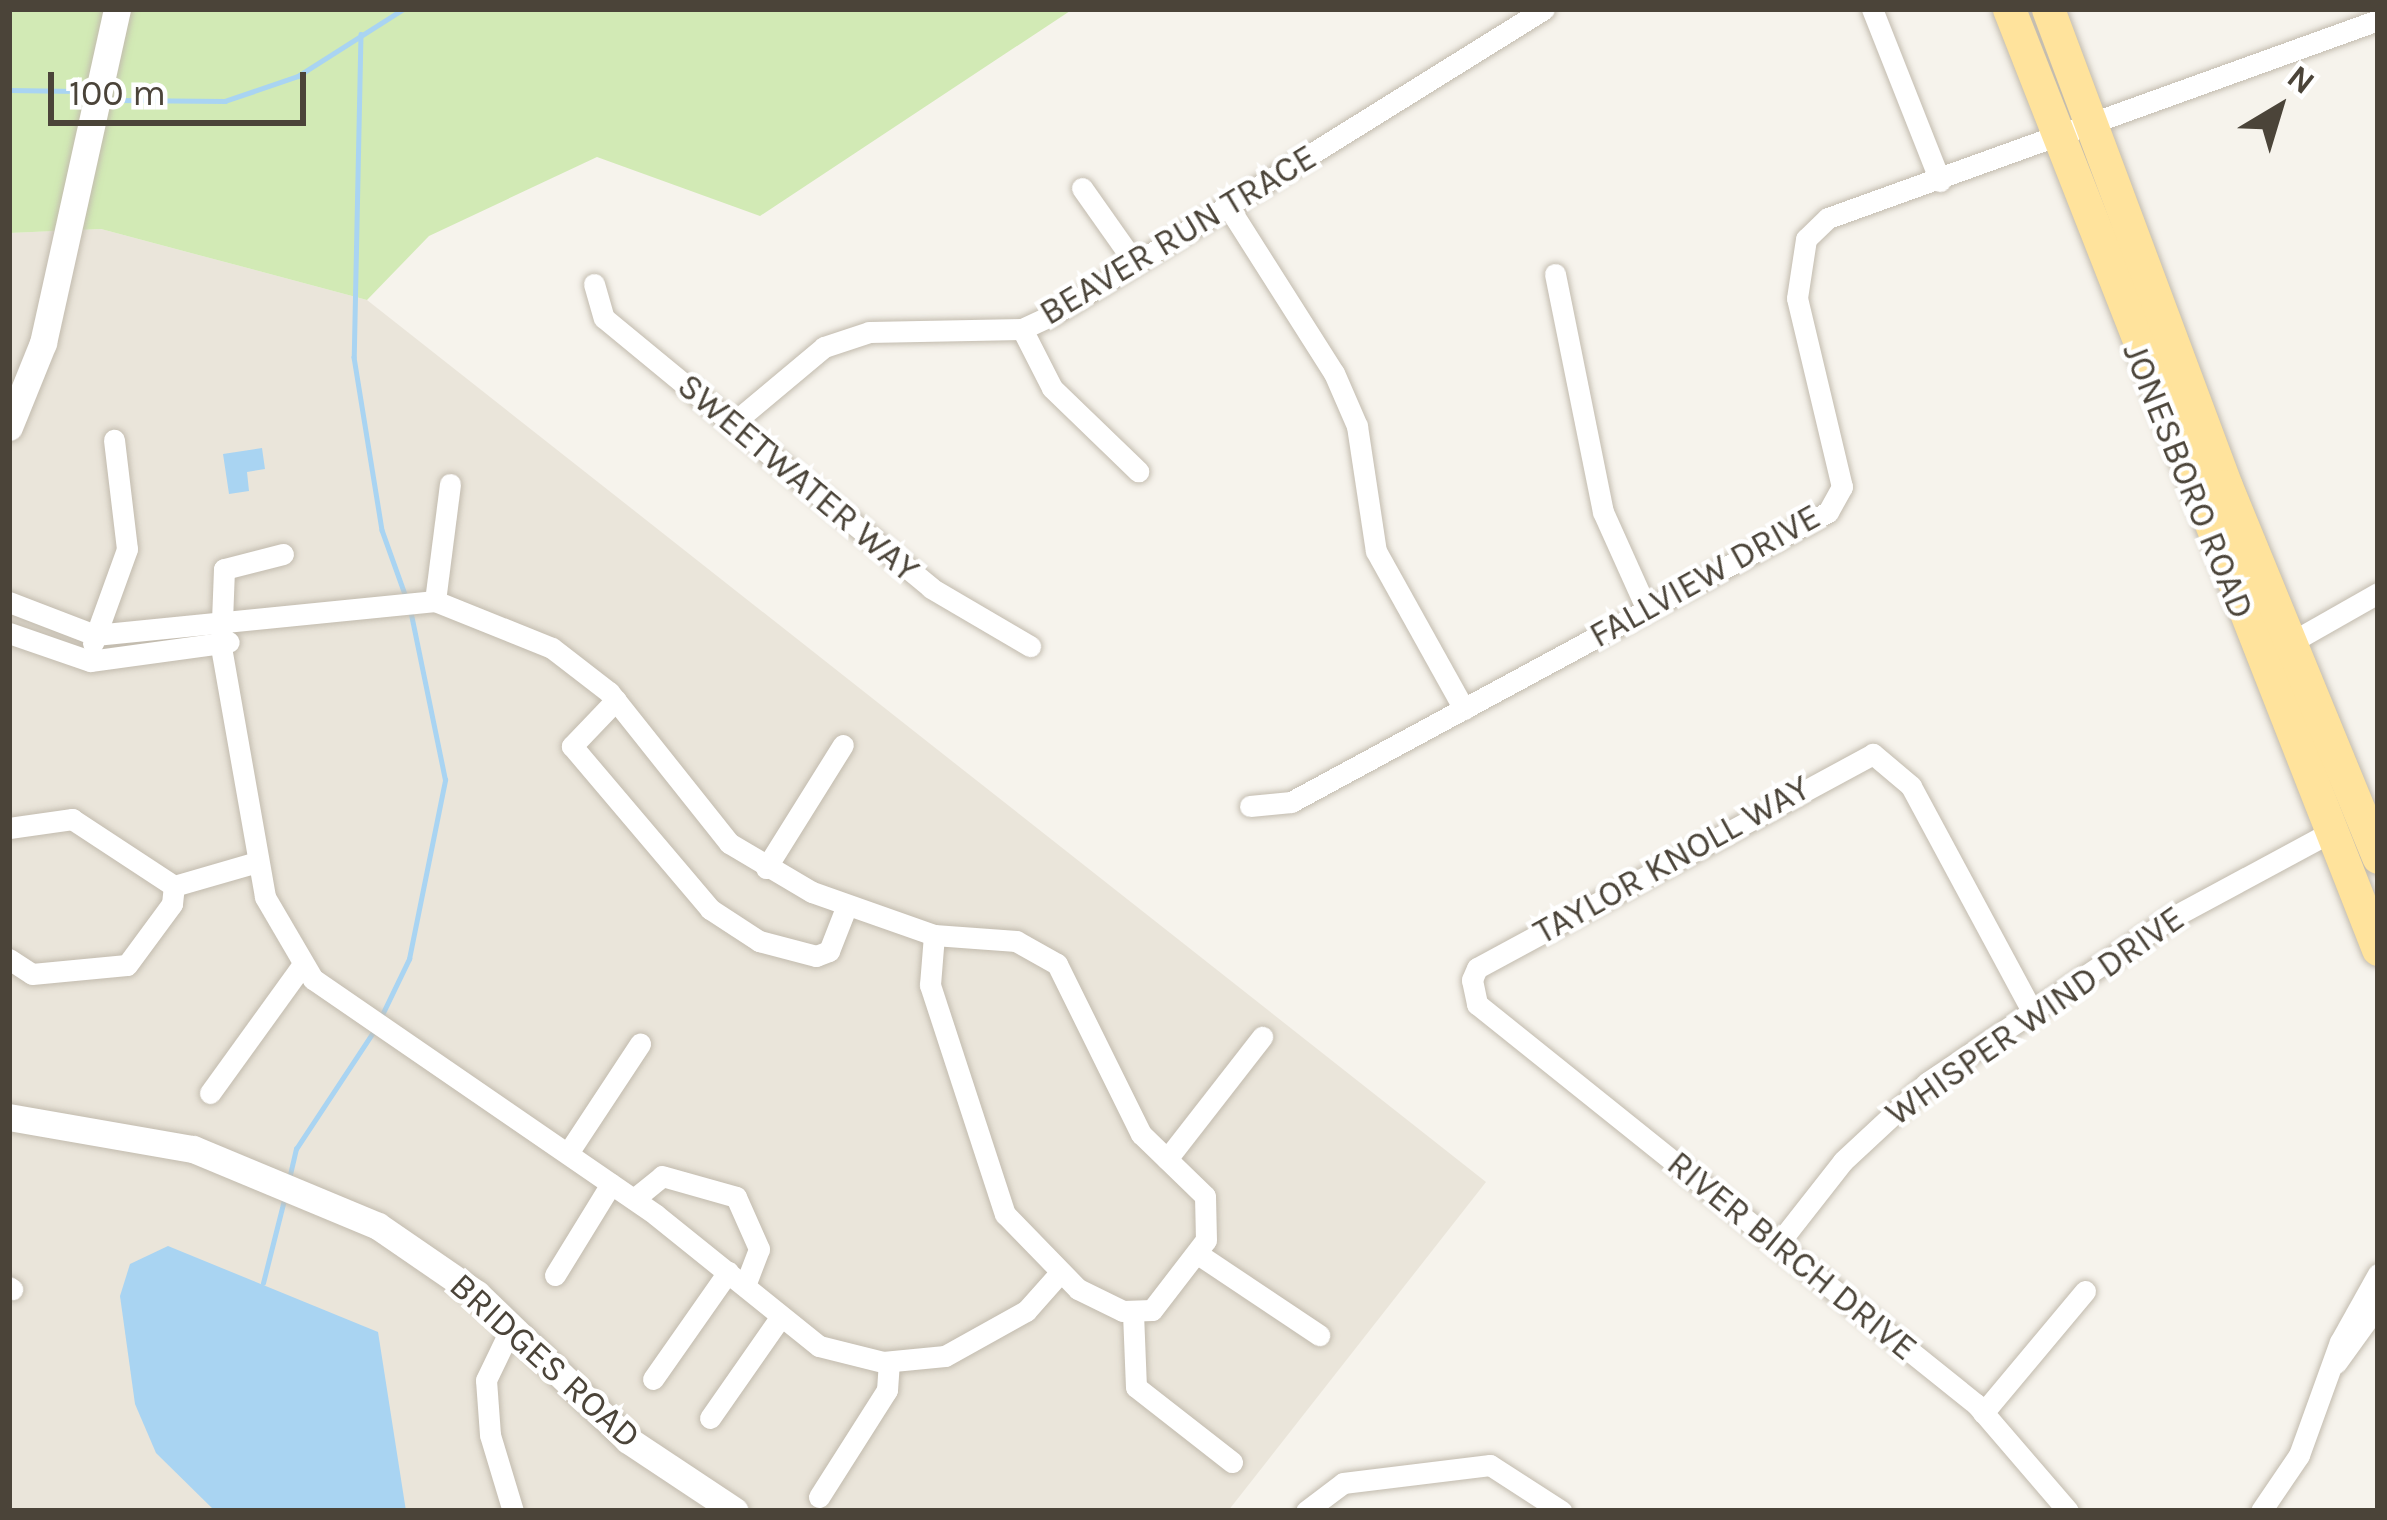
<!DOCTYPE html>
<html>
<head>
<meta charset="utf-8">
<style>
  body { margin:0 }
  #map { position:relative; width:2387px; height:1520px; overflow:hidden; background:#f6f3ec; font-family:Karla,sans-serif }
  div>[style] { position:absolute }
  .residential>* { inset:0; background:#eae5da }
  .green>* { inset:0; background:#d2eab5 }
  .water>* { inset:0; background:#a9d4f2 }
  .stream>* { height:4.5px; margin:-2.25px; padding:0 2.25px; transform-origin:2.25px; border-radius:2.25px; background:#a9d4f2 }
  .roads { filter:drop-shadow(0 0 3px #c2bbae) drop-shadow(0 0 3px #c2bbae) }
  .minor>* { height:21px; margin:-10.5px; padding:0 10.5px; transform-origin:10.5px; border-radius:10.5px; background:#fff }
  .tertiary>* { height:27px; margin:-13.5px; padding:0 13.5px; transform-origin:13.5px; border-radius:13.5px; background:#fff }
  .primary>* { height:33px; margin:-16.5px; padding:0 16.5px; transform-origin:16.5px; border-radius:16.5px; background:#ffe39c }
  span { translate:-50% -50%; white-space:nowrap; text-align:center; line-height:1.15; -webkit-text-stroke:9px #fff; paint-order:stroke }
  .street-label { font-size:36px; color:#4b4439 }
  .frame { position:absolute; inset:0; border:12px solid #4b4439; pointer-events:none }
  .north { position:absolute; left:2219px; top:48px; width:120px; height:120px; -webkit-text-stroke:9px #fff; paint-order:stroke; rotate:38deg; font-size:33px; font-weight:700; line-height:48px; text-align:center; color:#4b4439 }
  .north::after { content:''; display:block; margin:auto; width:42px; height:54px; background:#4b4439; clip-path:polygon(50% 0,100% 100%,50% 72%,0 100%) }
  .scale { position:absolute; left:48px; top:72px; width:258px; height:54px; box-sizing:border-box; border:6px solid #4b4439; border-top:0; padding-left:15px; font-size:36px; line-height:42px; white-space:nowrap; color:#4b4439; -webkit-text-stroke:9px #fff; paint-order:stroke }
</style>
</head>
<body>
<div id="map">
  <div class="residential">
    <i style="clip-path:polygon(101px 229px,367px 300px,1486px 1182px,1228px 1511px,9px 1511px,9px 233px)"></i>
  </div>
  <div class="green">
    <i style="clip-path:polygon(9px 9px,1073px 9px,760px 216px,597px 157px,429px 236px,367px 300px,101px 229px,9px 233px)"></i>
  </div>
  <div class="water">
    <i style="clip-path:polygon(262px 448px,265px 469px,247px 472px,249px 491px,229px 494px,223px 454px)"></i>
    <i style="clip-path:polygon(168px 1246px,378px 1332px,406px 1511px,215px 1511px,156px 1453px,135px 1404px,120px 1296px,130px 1264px)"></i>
  </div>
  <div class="stream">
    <i style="left:361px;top:34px;width:323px;rotate:91.2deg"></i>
    <i style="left:354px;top:357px;width:175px;rotate:80.8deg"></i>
    <i style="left:382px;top:530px;width:71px;rotate:70.3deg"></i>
    <i style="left:9px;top:90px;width:69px;rotate:0.8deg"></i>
    <i style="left:119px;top:100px;width:106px;rotate:0.5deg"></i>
    <i style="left:225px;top:101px;width:77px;rotate:-18.9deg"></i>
    <i style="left:298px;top:76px;width:125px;rotate:-32.5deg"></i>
    <i style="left:380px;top:1019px;width:67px;rotate:-64.2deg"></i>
    <i style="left:409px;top:959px;width:183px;rotate:-78.6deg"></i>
    <i style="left:445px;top:780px;width:169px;rotate:-101.6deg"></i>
    <i style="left:289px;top:1179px;width:31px;rotate:-77deg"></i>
    <i style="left:296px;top:1149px;width:144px;rotate:-56.6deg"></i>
    <i style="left:263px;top:1283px;width:90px;rotate:-75.8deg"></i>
  </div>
  <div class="roads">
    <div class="minor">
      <i style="left:1872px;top:9px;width:185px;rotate:68.4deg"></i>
      <i style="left:1082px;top:188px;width:92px;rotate:54.8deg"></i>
      <i style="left:1231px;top:211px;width:192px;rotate:57.6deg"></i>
      <i style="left:1334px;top:373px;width:58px;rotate:66.5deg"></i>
      <i style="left:1357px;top:426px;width:126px;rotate:81.4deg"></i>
      <i style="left:1376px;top:551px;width:181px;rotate:60.9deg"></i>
      <i style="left:1555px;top:274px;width:243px;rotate:78.6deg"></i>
      <i style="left:1603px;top:512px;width:107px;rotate:65.8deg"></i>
      <i style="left:594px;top:284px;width:35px;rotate:74deg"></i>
      <i style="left:604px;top:318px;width:424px;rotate:39.5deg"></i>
      <i style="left:931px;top:588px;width:115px;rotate:30.4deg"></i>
      <i style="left:1022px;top:329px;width:66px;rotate:63deg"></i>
      <i style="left:1052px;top:388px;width:120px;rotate:44deg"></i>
      <i style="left:732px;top:424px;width:120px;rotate:-39.9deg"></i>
      <i style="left:824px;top:347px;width:47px;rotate:-18.4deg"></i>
      <i style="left:869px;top:332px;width:153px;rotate:-1.1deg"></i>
      <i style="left:1022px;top:329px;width:35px;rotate:-25deg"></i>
      <i style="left:1054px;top:314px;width:577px;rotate:-31.9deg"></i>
      <i style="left:283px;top:554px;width:61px;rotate:165.7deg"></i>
      <i style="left:224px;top:569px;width:78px;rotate:92.2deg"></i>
      <i style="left:221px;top:647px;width:254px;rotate:80deg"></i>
      <i style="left:265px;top:897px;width:95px;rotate:59.7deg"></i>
      <i style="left:313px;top:979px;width:416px;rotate:34.5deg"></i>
      <i style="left:656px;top:1215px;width:209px;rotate:38.8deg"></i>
      <i style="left:819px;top:1346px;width:66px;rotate:14deg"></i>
      <i style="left:883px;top:1362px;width:62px;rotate:-5.5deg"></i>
      <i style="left:945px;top:1356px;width:93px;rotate:-29.1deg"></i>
      <i style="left:1026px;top:1311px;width:48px;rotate:-48.4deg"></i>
      <i style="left:435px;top:601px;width:118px;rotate:-82.7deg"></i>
      <i style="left:9px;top:602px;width:92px;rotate:21deg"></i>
      <i style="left:95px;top:635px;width:342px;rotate:-5.7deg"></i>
      <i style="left:435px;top:601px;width:126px;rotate:21.9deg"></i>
      <i style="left:552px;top:648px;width:72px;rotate:37.7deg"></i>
      <i style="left:609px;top:692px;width:193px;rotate:51.5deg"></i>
      <i style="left:729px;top:843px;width:96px;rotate:30.6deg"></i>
      <i style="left:812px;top:892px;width:129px;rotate:19.4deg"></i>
      <i style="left:934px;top:935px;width:50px;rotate:94.6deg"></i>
      <i style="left:930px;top:985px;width:241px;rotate:71.9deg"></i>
      <i style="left:1005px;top:1214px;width:105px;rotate:45.8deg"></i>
      <i style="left:1078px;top:1289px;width:50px;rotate:26.1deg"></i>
      <i style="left:1123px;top:1311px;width:29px;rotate:-2deg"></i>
      <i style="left:1152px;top:1310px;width:88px;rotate:-52.4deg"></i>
      <i style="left:1206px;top:1240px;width:44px;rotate:-91.3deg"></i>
      <i style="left:1205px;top:1196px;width:89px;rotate:-135.9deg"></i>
      <i style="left:1141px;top:1134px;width:190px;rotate:-116.3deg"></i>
      <i style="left:1057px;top:964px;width:47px;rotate:-150.7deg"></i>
      <i style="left:1016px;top:941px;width:82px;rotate:-175.8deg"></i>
      <i style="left:9px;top:633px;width:86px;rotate:19.1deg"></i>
      <i style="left:90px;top:661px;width:140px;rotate:-7.8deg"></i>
      <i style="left:93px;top:643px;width:100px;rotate:-70.1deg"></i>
      <i style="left:127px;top:549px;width:110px;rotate:-96.8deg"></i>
      <i style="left:2290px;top:643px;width:101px;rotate:-29.6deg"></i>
      <i style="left:616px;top:700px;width:64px;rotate:133.7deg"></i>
      <i style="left:572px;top:746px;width:214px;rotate:49.7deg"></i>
      <i style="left:710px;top:909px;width:59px;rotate:33.1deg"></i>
      <i style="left:759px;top:941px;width:59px;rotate:14.7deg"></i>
      <i style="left:816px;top:956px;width:14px;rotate:-21deg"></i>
      <i style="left:829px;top:951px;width:49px;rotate:-68.6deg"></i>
      <i style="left:1250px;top:806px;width:41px;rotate:-5.6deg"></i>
      <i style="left:1291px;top:802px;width:610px;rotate:-28.37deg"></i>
      <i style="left:1828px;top:512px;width:29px;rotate:-61deg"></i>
      <i style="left:1842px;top:487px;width:194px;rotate:-103.4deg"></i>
      <i style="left:1797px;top:298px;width:60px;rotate:-81.3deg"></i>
      <i style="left:1806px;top:239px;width:30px;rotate:-44deg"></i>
      <i style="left:1828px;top:218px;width:585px;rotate:-19.8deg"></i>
      <i style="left:9px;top:828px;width:64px;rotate:-8.1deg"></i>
      <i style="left:72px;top:819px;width:122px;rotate:33.3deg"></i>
      <i style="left:766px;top:868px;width:145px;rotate:-58deg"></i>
      <i style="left:174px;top:886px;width:86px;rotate:-16.1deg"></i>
      <i style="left:9px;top:959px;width:27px;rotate:33deg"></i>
      <i style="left:32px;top:974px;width:95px;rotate:-5.4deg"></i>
      <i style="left:127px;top:965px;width:76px;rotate:-53.6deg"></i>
      <i style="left:172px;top:904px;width:18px;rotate:-84deg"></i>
      <i style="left:2032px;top:1011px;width:255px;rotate:-118.3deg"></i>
      <i style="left:1911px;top:786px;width:50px;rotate:-139.9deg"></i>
      <i style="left:1873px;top:754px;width:450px;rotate:151.6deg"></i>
      <i style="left:1477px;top:968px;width:13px;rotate:113deg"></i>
      <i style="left:1472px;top:980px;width:25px;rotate:78deg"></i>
      <i style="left:1477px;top:1004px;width:640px;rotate:38.72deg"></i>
      <i style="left:1976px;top:1404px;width:141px;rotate:49.3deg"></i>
      <i style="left:210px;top:1093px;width:155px;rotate:-54.2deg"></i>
      <i style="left:568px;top:1153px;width:131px;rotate:-56.6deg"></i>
      <i style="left:1167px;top:1159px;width:155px;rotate:-52.1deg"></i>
      <i style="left:634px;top:1199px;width:36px;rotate:-39deg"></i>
      <i style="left:662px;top:1176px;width:77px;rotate:15.8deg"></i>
      <i style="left:736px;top:1197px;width:57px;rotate:66.1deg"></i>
      <i style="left:759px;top:1249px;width:39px;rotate:111deg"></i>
      <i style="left:1778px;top:1244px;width:105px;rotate:-51.9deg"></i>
      <i style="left:1843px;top:1161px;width:116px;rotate:-42.9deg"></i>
      <i style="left:1928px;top:1082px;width:295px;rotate:-34deg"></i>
      <i style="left:2173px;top:917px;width:177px;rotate:-28.3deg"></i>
      <i style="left:1198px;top:1254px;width:146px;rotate:33.8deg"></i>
      <i style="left:555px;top:1275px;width:107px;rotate:-58.4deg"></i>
      <i style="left:9px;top:1287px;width:4px;rotate:34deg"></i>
      <i style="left:1133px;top:1313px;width:74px;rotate:87.7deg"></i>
      <i style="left:1136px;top:1387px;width:122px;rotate:38deg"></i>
      <i style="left:512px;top:1326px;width:60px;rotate:115.7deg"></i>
      <i style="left:486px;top:1380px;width:55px;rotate:85.8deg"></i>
      <i style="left:490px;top:1435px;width:79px;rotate:73.2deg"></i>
      <i style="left:2336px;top:1363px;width:72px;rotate:-54.1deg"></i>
      <i style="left:653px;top:1379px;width:131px;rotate:-55deg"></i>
      <i style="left:1983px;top:1413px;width:159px;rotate:-50.1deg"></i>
      <i style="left:710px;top:1418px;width:121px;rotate:-55.1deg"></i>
      <i style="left:819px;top:1497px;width:127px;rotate:-57.6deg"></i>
      <i style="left:887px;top:1390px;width:28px;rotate:-86deg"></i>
      <i style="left:1306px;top:1511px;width:46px;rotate:-37.1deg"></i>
      <i style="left:1343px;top:1483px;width:148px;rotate:-7deg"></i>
      <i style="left:1490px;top:1465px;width:85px;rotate:32.9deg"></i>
      <i style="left:2261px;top:1511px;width:68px;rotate:-55.8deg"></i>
      <i style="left:2299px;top:1455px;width:120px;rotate:-70.1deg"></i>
      <i style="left:2340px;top:1342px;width:78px;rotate:-60.8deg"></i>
    </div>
    <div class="tertiary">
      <i style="left:9px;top:427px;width:91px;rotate:-68deg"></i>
      <i style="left:43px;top:343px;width:342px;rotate:-77.5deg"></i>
      <i style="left:9px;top:1117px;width:187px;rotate:9.9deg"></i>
      <i style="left:193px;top:1149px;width:200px;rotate:22.6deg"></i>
      <i style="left:378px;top:1226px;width:120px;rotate:34.5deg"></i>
      <i style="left:477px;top:1294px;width:210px;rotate:44deg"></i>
      <i style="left:628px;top:1440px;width:128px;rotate:33.6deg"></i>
    </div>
    <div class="primary">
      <i style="left:2009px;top:9px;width:1010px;rotate:68.57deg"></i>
      <i style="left:2048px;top:9px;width:509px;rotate:69.54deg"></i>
      <i style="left:2226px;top:486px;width:401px;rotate:67.7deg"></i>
    </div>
  </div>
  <div class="street-label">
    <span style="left:1178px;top:235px;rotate:-31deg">BEAVER RUN TRACE</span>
    <span style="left:798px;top:478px;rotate:40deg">SWEETWATER WAY</span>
    <span style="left:2188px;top:481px;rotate:68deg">JONESBORO ROAD</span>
    <span style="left:1705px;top:576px;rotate:-29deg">FALLVIEW DRIVE</span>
    <span style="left:1672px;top:860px;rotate:-29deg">TAYLOR KNOLL WAY</span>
    <span style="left:2035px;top:1016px;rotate:-35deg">WHISPER WIND DRIVE</span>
    <span style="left:1792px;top:1256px;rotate:39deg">RIVER BIRCH DRIVE</span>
    <span style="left:545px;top:1361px;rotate:42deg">BRIDGES ROAD</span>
  </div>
  <div class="frame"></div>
  <div class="north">N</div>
  <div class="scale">100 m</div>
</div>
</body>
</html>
